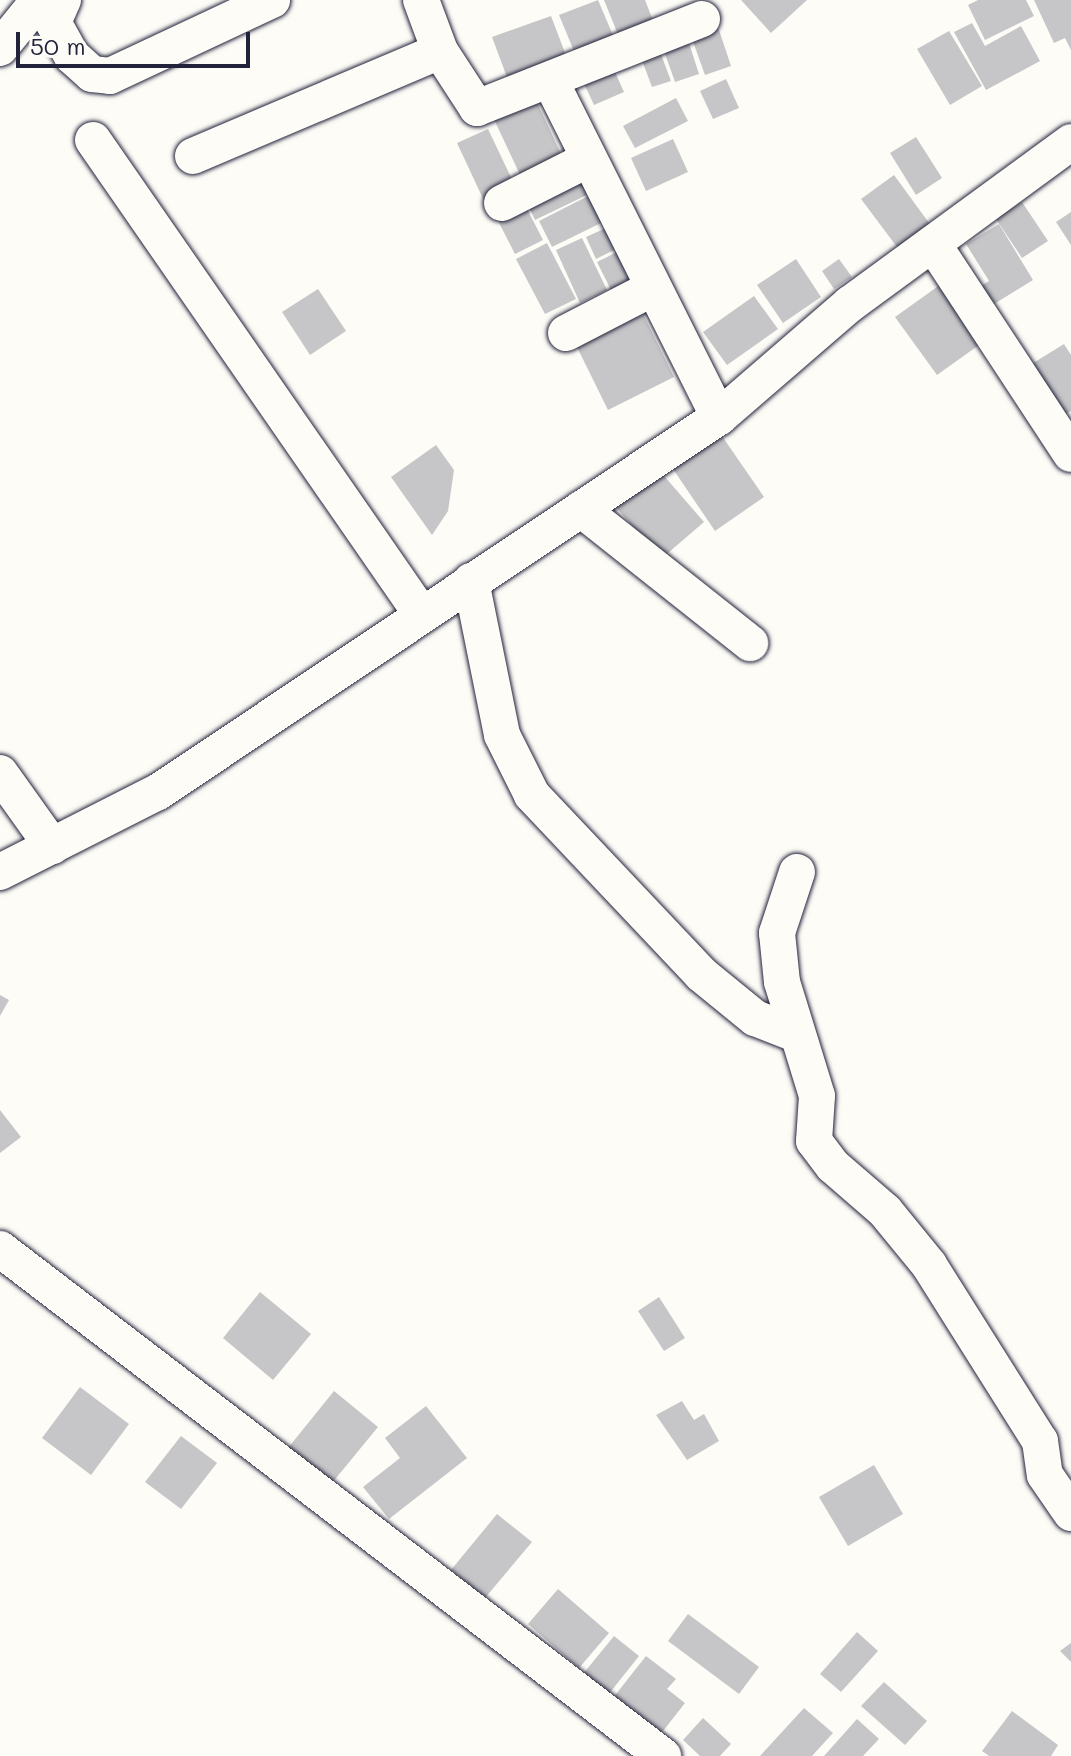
<!DOCTYPE html>
<html>
<head>
<meta charset="utf-8">
<style>
  body { margin:0 }
  #map { position:relative; width:1071px; height:1756px; overflow:hidden; background:#fdfcf7; font-family:Mali,sans-serif }
  div>[style] { position:absolute }
  .building>* { inset:0; background:#c6c6c8 }
  .roads { filter:drop-shadow(0 0 2px #22223b) drop-shadow(0 0 2px #22223b) }
  .street>* { height:36px; margin:-18px; padding:0 18px; transform-origin:18px; border-radius:18px; background:#fdfcf7 }
  span { translate:-50% -50%; white-space:nowrap; text-align:center; line-height:1.15; -webkit-text-stroke:8px #fdfcf7; paint-order:stroke }
  .scale { position:absolute; left:16px; top:32px; width:234px; height:36px; box-sizing:border-box; border:4px solid #22223b; border-top:0; padding-left:10px; font-size:24px; line-height:28px; white-space:nowrap; color:#22223b; -webkit-text-stroke:6px #fdfcf7; paint-order:stroke }
</style>
</head>
<body>
<div id="map">
  <div class="building">
    <i style="clip-path:polygon(598px 0,615px 40px,576px 56px,559px 15px)"></i>
    <i style="clip-path:polygon(604px 0,645px 0,654px 23px,619px 37px)"></i>
    <i style="clip-path:polygon(741px 0,807px 0,771px 33px)"></i>
    <i style="clip-path:polygon(978px 0,1026px 0,1034px 16px,985px 40px,968px 5px)"></i>
    <i style="clip-path:polygon(1034px 0,1071px 0,1071px 50px,1065px 38px,1054px 43px)"></i>
    <i style="clip-path:polygon(551px 16px,567px 58px,508px 80px,492px 37px)"></i>
    <i style="clip-path:polygon(972px 23px,985px 46px,1021px 26px,1040px 61px,986px 90px,954px 32px)"></i>
    <i style="clip-path:polygon(718px 27px,731px 66px,705px 75px,691px 36px)"></i>
    <i style="clip-path:polygon(949px 31px,982px 86px,950px 105px,917px 49px)"></i>
    <i style="clip-path:polygon(688px 40px,699px 74px,675px 82px,663px 48px)"></i>
    <i style="clip-path:polygon(659px 49px,671px 81px,652px 87px,640px 55px)"></i>
    <i style="clip-path:polygon(611px 63px,624px 92px,594px 105px,581px 77px)"></i>
    <i style="clip-path:polygon(726px 79px,739px 108px,713px 119px,700px 91px)"></i>
    <i style="clip-path:polygon(533px 94px,565px 162px,523px 181px,491px 113px)"></i>
    <i style="clip-path:polygon(676px 98px,688px 121px,635px 148px,623px 126px)"></i>
    <i style="clip-path:polygon(488px 129px,517px 190px,486px 205px,457px 143px)"></i>
    <i style="clip-path:polygon(916px 137px,942px 178px,916px 195px,890px 153px)"></i>
    <i style="clip-path:polygon(673px 139px,688px 172px,646px 191px,631px 158px)"></i>
    <i style="clip-path:polygon(580px 171px,591px 193px,535px 220px,524px 197px)"></i>
    <i style="clip-path:polygon(894px 175px,932px 227px,900px 251px,861px 199px)"></i>
    <i style="clip-path:polygon(590px 195px,603px 222px,552px 247px,539px 221px)"></i>
    <i style="clip-path:polygon(522px 199px,543px 240px,515px 254px,494px 213px)"></i>
    <i style="clip-path:polygon(1022px 202px,1048px 241px,1022px 258px,996px 219px)"></i>
    <i style="clip-path:polygon(1071px 212px,1071px 245px,1056px 222px)"></i>
    <i style="clip-path:polygon(999px 224px,1033px 280px,986px 309px,974px 290px,989px 281px,966px 244px)"></i>
    <i style="clip-path:polygon(606px 228px,616px 249px,596px 259px,586px 237px)"></i>
    <i style="clip-path:polygon(582px 238px,607px 290px,580px 303px,556px 250px)"></i>
    <i style="clip-path:polygon(547px 243px,576px 299px,545px 314px,516px 259px)"></i>
    <i style="clip-path:polygon(617px 252px,631px 281px,611px 290px,597px 262px)"></i>
    <i style="clip-path:polygon(796px 259px,821px 297px,783px 323px,757px 285px)"></i>
    <i style="clip-path:polygon(839px 259px,852px 277px,834px 289px,822px 271px)"></i>
    <i style="clip-path:polygon(951px 277px,993px 335px,937px 375px,895px 317px)"></i>
    <i style="clip-path:polygon(318px 289px,346px 331px,310px 355px,282px 312px)"></i>
    <i style="clip-path:polygon(754px 296px,778px 329px,727px 365px,703px 332px)"></i>
    <i style="clip-path:polygon(639px 306px,674px 377px,608px 410px,573px 339px)"></i>
    <i style="clip-path:polygon(1064px 344px,1071px 355px,1071px 411px,1062px 416px,1030px 365px)"></i>
    <i style="clip-path:polygon(722px 436px,764px 497px,715px 531px,673px 469px)"></i>
    <i style="clip-path:polygon(436px 445px,454px 470px,448px 511px,432px 535px,391px 477px)"></i>
    <i style="clip-path:polygon(659px 470px,704px 522px,661px 559px,616px 507px)"></i>
    <i style="clip-path:polygon(0 995px,9px 1000px,0 1016px)"></i>
    <i style="clip-path:polygon(0 1110px,21px 1137px,0 1153px)"></i>
    <i style="clip-path:polygon(260px 1292px,311px 1334px,273px 1380px,223px 1338px)"></i>
    <i style="clip-path:polygon(659px 1297px,685px 1338px,664px 1351px,638px 1311px)"></i>
    <i style="clip-path:polygon(80px 1387px,129px 1424px,91px 1475px,42px 1438px)"></i>
    <i style="clip-path:polygon(334px 1391px,378px 1427px,332px 1483px,288px 1448px)"></i>
    <i style="clip-path:polygon(682px 1401px,694px 1420px,704px 1414px,719px 1441px,687px 1460px,656px 1415px)"></i>
    <i style="clip-path:polygon(426px 1406px,467px 1458px,389px 1519px,363px 1487px,400px 1458px,385px 1438px)"></i>
    <i style="clip-path:polygon(181px 1436px,217px 1463px,181px 1509px,145px 1482px)"></i>
    <i style="clip-path:polygon(874px 1465px,903px 1514px,848px 1546px,819px 1497px)"></i>
    <i style="clip-path:polygon(497px 1514px,532px 1542px,485px 1598px,451px 1570px)"></i>
    <i style="clip-path:polygon(558px 1589px,609px 1633px,579px 1668px,528px 1624px)"></i>
    <i style="clip-path:polygon(688px 1614px,759px 1667px,739px 1694px,668px 1641px)"></i>
    <i style="clip-path:polygon(857px 1632px,878px 1651px,841px 1692px,820px 1674px)"></i>
    <i style="clip-path:polygon(614px 1636px,639px 1656px,608px 1695px,583px 1674px)"></i>
    <i style="clip-path:polygon(1071px 1643px,1071px 1662px,1060px 1651px)"></i>
    <i style="clip-path:polygon(646px 1656px,676px 1679px,667px 1689px,685px 1703px,656px 1740px,609px 1703px)"></i>
    <i style="clip-path:polygon(884px 1682px,927px 1721px,905px 1745px,861px 1706px)"></i>
    <i style="clip-path:polygon(804px 1708px,833px 1733px,812px 1756px,760px 1756px)"></i>
    <i style="clip-path:polygon(1012px 1711px,1058px 1745px,1051px 1756px,989px 1756px,982px 1751px)"></i>
    <i style="clip-path:polygon(703px 1718px,731px 1744px,720px 1756px,700px 1756px,683px 1740px)"></i>
    <i style="clip-path:polygon(857px 1719px,879px 1739px,863px 1756px,824px 1756px)"></i>
  </div>
  <div class="roads">
    <div class="street">
      <i style="left:63px;top:0;width:24px;rotate:114deg"></i>
      <i style="left:53px;top:22px;width:39px;rotate:61deg"></i>
      <i style="left:72px;top:56px;width:27px;rotate:42deg"></i>
      <i style="left:92px;top:74px;width:18px;rotate:6deg"></i>
      <i style="left:110px;top:76px;width:179px;rotate:-25.1deg"></i>
      <i style="left:421px;top:0;width:54px;rotate:69.6deg"></i>
      <i style="left:440px;top:51px;width:68px;rotate:57deg"></i>
      <i style="left:477px;top:108px;width:242px;rotate:-21.6deg"></i>
      <i style="left:0;top:48px;width:62px;rotate:-50.9deg"></i>
      <i style="left:551px;top:82px;width:375px;rotate:63.4deg"></i>
      <i style="left:93px;top:140px;width:578px;rotate:55.29deg"></i>
      <i style="left:193px;top:156px;width:268px;rotate:-23deg"></i>
      <i style="left:502px;top:203px;width:97px;rotate:-26.8deg"></i>
      <i style="left:933px;top:244px;width:251px;rotate:56.7deg"></i>
      <i style="left:566px;top:333px;width:98px;rotate:-27.3deg"></i>
      <i style="left:581px;top:509px;width:216px;rotate:38.4deg"></i>
      <i style="left:471px;top:581px;width:157px;rotate:78.6deg"></i>
      <i style="left:502px;top:735px;width:67px;rotate:63.4deg"></i>
      <i style="left:532px;top:795px;width:246px;rotate:46.6deg"></i>
      <i style="left:701px;top:974px;width:70px;rotate:39.2deg"></i>
      <i style="left:755px;top:1018px;width:44px;rotate:21.3deg"></i>
      <i style="left:0;top:773px;width:90px;rotate:54.5deg"></i>
      <i style="left:0;top:872px;width:177px;rotate:-26.9deg"></i>
      <i style="left:158px;top:792px;width:675px;rotate:-33.76deg"></i>
      <i style="left:719px;top:417px;width:173px;rotate:-40.8deg"></i>
      <i style="left:850px;top:304px;width:274px;rotate:-36.2deg"></i>
      <i style="left:797px;top:872px;width:64px;rotate:108.2deg"></i>
      <i style="left:777px;top:933px;width:49px;rotate:84.2deg"></i>
      <i style="left:782px;top:982px;width:119px;rotate:72.9deg"></i>
      <i style="left:817px;top:1096px;width:45px;rotate:93.8deg"></i>
      <i style="left:814px;top:1141px;width:31px;rotate:53deg"></i>
      <i style="left:833px;top:1166px;width:69px;rotate:40.9deg"></i>
      <i style="left:885px;top:1211px;width:70px;rotate:50.8deg"></i>
      <i style="left:929px;top:1265px;width:208px;rotate:57.8deg"></i>
      <i style="left:1040px;top:1441px;width:34px;rotate:82deg"></i>
      <i style="left:1045px;top:1475px;width:46px;rotate:55.6deg"></i>
      <i style="left:0;top:1249px;width:835px;rotate:37.41deg"></i>
    </div>
  </div>
  <div class="scale">50 m</div>
</div>
</body>
</html>
